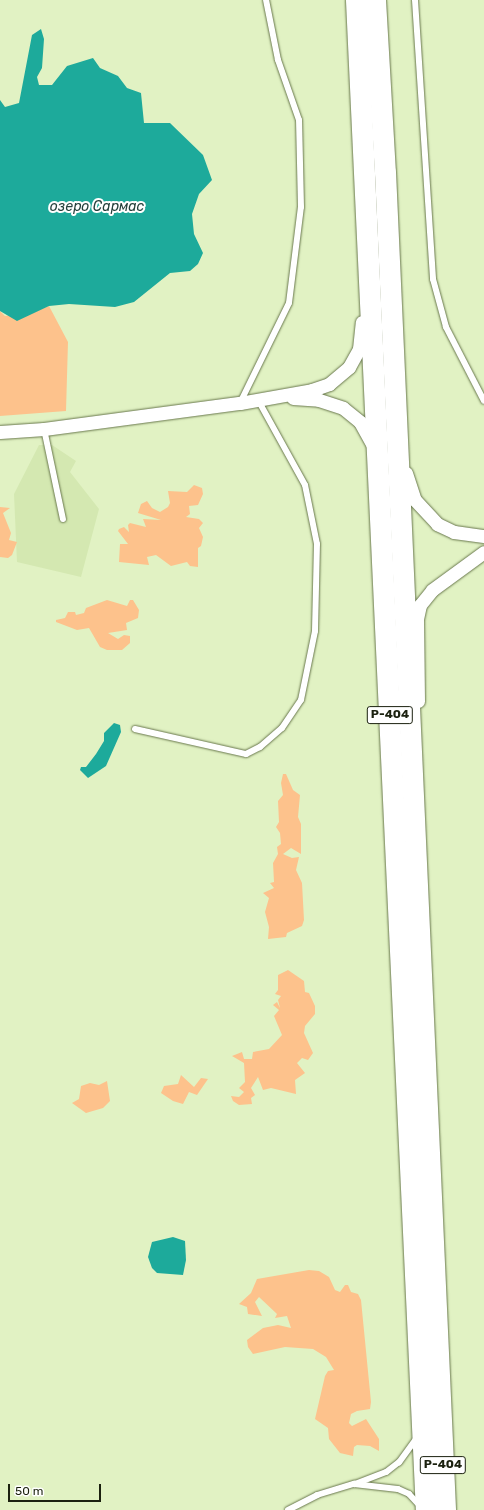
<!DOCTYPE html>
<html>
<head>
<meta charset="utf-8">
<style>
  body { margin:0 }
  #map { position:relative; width:484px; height:1510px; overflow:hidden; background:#e1f2c3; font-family:Rubik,sans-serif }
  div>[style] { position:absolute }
  .built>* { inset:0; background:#d4e8b1 }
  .green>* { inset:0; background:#fdc28c }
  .water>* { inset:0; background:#1daa9b }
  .roads { filter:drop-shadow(0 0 1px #69784d) drop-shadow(0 0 1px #69784d) }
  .service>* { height:6px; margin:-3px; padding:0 3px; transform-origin:3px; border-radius:3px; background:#fff }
  .minor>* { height:13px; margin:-6.5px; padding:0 6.5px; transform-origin:6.5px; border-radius:6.5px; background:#fff }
  .trunk>* { height:21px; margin:-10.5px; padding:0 10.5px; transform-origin:10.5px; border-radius:10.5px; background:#fff }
  span { translate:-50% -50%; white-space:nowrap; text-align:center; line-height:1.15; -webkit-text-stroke:4px #fff; paint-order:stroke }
  .shield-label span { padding:1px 3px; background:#fff; border:1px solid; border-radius:3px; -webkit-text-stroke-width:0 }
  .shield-label { font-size:12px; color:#1b210f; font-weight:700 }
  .water-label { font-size:14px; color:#25403c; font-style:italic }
  .scale { position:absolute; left:8px; top:1484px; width:93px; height:18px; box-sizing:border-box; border:2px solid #1b210f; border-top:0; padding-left:5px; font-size:12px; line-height:14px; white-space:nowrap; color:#1b210f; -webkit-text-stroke:3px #fff; paint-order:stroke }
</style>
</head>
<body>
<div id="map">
  <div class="built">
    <i style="clip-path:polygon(39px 445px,52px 445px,76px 461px,70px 472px,99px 509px,81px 577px,17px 562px,14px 494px)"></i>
  </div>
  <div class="green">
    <i style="clip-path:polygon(49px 306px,68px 342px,66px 411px,0 416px,0 311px,5px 316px,33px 312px)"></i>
    <i style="clip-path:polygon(194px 485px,202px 488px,203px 494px,198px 505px,189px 506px,190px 514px,186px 517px,199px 519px,203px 523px,199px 528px,203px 537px,201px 546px,198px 548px,198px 567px,190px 566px,187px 562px,171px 566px,156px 555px,147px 557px,149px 565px,119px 562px,120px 544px,128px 544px,118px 531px,119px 529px,124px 527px,129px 532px,128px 525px,130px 523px,146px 527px,143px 519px,161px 520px,138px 513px,141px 504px,147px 501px,152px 508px,160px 512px,168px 507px,170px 503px,168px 491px,187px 492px)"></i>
    <i style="clip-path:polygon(0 507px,10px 508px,3px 513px,11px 533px,9px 540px,17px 542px,12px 555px,8px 558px,0 557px)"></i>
    <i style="clip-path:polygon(107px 600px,127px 606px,130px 600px,133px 600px,139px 610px,138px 618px,126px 623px,127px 630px,108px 633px,118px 639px,124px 635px,130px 636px,130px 643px,122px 650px,107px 650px,100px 647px,89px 628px,77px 630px,56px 622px,56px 620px,65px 618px,68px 612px,75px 612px,76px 615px,84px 613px,86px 608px)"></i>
    <i style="clip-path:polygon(283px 774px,286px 774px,293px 790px,300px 795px,298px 817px,301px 824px,301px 854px,291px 848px,283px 854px,292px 858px,299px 857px,296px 870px,302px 883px,304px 920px,302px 926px,287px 933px,286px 937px,268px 939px,269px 927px,265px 912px,269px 898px,263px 893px,274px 888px,270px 883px,274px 882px,273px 863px,278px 854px,277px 847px,281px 844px,280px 833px,276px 827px,279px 822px,278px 801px,283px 795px,281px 783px)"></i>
    <i style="clip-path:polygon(288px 970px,304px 981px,305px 992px,309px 993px,315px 1006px,315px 1014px,305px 1026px,304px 1033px,313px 1053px,308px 1060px,302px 1058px,297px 1063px,305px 1073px,295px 1080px,296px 1094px,271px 1088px,263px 1090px,258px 1077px,251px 1088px,255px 1095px,251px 1098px,252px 1104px,239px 1105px,233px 1101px,231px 1096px,239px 1097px,244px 1092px,239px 1088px,245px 1082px,244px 1063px,232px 1056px,242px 1052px,244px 1059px,252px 1059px,253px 1052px,269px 1049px,282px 1035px,274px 1016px,279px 1010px,273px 1005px,277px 1002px,280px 1008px,278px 1000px,281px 996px,275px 994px,278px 990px,278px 975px)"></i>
    <i style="clip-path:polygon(181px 1075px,194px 1087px,201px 1078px,208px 1079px,197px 1095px,189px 1092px,183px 1104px,173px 1101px,161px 1093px,164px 1086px,178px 1084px)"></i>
    <i style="clip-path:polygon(107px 1081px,110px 1101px,103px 1108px,86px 1113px,72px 1103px,79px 1099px,81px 1086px,90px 1083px,99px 1085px)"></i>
    <i style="clip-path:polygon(309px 1270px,319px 1271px,329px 1277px,335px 1290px,340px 1292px,345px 1285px,348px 1285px,351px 1292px,358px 1294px,361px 1300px,371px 1402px,370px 1409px,357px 1411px,351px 1414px,349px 1423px,352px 1426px,366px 1419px,379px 1439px,379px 1451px,370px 1446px,357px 1445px,354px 1447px,353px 1456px,340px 1453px,329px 1439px,328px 1428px,315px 1419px,325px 1376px,328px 1371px,334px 1370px,326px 1357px,313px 1349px,285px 1347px,253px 1354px,248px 1347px,247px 1340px,263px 1328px,278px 1325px,291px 1328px,287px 1316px,275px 1318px,277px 1314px,259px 1297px,255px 1302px,262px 1316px,248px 1314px,247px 1307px,239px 1304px,251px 1293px,257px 1279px)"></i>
  </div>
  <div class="water">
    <i style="clip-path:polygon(41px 29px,44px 39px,42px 68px,37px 77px,39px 85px,52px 85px,67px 66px,93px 58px,100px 68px,118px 76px,127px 88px,141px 93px,144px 123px,170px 123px,203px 155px,212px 180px,199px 194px,192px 214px,194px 234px,203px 253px,198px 264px,190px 271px,170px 273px,134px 302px,115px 307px,69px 304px,49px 306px,17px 321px,0 311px,0 100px,5px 107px,19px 103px,32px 35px)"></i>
    <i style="clip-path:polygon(114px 723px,120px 725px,121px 732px,106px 766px,88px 778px,80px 770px,81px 767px,86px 767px,96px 754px,104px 741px,104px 733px)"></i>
    <i style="clip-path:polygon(173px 1237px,185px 1241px,186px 1260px,183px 1275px,157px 1273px,152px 1268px,148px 1257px,152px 1242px)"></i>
  </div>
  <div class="roads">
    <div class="service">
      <i style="left:415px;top:0;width:280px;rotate:86.3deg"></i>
      <i style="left:433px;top:279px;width:50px;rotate:74.8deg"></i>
      <i style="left:446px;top:327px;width:83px;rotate:62.8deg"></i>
      <i style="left:240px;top:403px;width:111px;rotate:-63.9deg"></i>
      <i style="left:289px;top:303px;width:97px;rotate:-82.9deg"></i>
      <i style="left:301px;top:207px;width:87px;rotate:-91.3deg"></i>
      <i style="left:299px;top:120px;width:64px;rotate:-109.3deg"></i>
      <i style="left:278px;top:60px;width:61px;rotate:-101.3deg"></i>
      <i style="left:44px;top:429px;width:92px;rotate:78.1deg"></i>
      <i style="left:135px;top:729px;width:114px;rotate:12.7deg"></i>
      <i style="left:246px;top:754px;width:16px;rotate:-27deg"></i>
      <i style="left:260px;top:747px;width:29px;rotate:-41deg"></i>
      <i style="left:282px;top:728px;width:34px;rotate:-56deg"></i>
      <i style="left:301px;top:700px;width:70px;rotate:-78.5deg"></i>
      <i style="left:315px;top:631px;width:87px;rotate:-88.7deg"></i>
      <i style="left:317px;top:544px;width:60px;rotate:-101.5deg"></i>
      <i style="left:305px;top:485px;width:97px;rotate:-118.9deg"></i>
      <i style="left:416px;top:1439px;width:29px;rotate:126deg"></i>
      <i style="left:399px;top:1462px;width:16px;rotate:142deg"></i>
      <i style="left:386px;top:1472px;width:34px;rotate:159deg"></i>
      <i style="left:354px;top:1484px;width:44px;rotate:6.5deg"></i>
      <i style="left:398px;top:1489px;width:12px;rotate:24deg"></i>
      <i style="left:409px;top:1494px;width:16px;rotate:47deg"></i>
      <i style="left:288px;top:1510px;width:33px;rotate:-27deg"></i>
      <i style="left:317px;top:1495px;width:39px;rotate:-17deg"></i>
    </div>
    <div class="minor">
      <i style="left:293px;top:398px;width:26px;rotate:4deg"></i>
      <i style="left:319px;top:400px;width:25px;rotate:18deg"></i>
      <i style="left:343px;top:408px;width:22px;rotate:39deg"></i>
      <i style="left:360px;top:422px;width:26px;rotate:61deg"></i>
      <i style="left:0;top:432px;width:44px;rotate:-3.9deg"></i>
      <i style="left:44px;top:429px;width:198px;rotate:-7.6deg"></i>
      <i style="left:240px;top:403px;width:73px;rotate:-10.2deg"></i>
      <i style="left:312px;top:390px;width:18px;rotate:-19deg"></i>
      <i style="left:329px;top:384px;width:26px;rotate:-40deg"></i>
      <i style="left:349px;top:367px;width:21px;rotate:-61deg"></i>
      <i style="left:359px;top:349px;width:27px;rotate:-84deg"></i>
      <i style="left:406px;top:473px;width:28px;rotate:72deg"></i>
      <i style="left:415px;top:500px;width:33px;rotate:47deg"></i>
      <i style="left:437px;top:524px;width:19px;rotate:25deg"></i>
      <i style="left:454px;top:532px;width:30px;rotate:8deg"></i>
      <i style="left:418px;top:701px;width:82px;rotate:-90.7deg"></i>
      <i style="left:417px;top:619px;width:14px;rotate:-78deg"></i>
      <i style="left:420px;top:605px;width:19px;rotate:-51deg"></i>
      <i style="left:432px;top:590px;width:64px;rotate:-36.2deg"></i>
    </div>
    <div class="trunk">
      <i style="left:356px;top:0;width:1512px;rotate:87.35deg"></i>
      <i style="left:375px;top:0;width:172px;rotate:86.7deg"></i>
      <i style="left:385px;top:172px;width:1339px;rotate:87.43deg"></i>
    </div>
  </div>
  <div class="shield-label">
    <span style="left:390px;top:715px">Р-404</span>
    <span style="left:443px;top:1465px">Р-404</span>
  </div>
  <div class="water-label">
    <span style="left:97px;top:207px">озеро Сармас</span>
  </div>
  <div class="scale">50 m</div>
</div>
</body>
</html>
